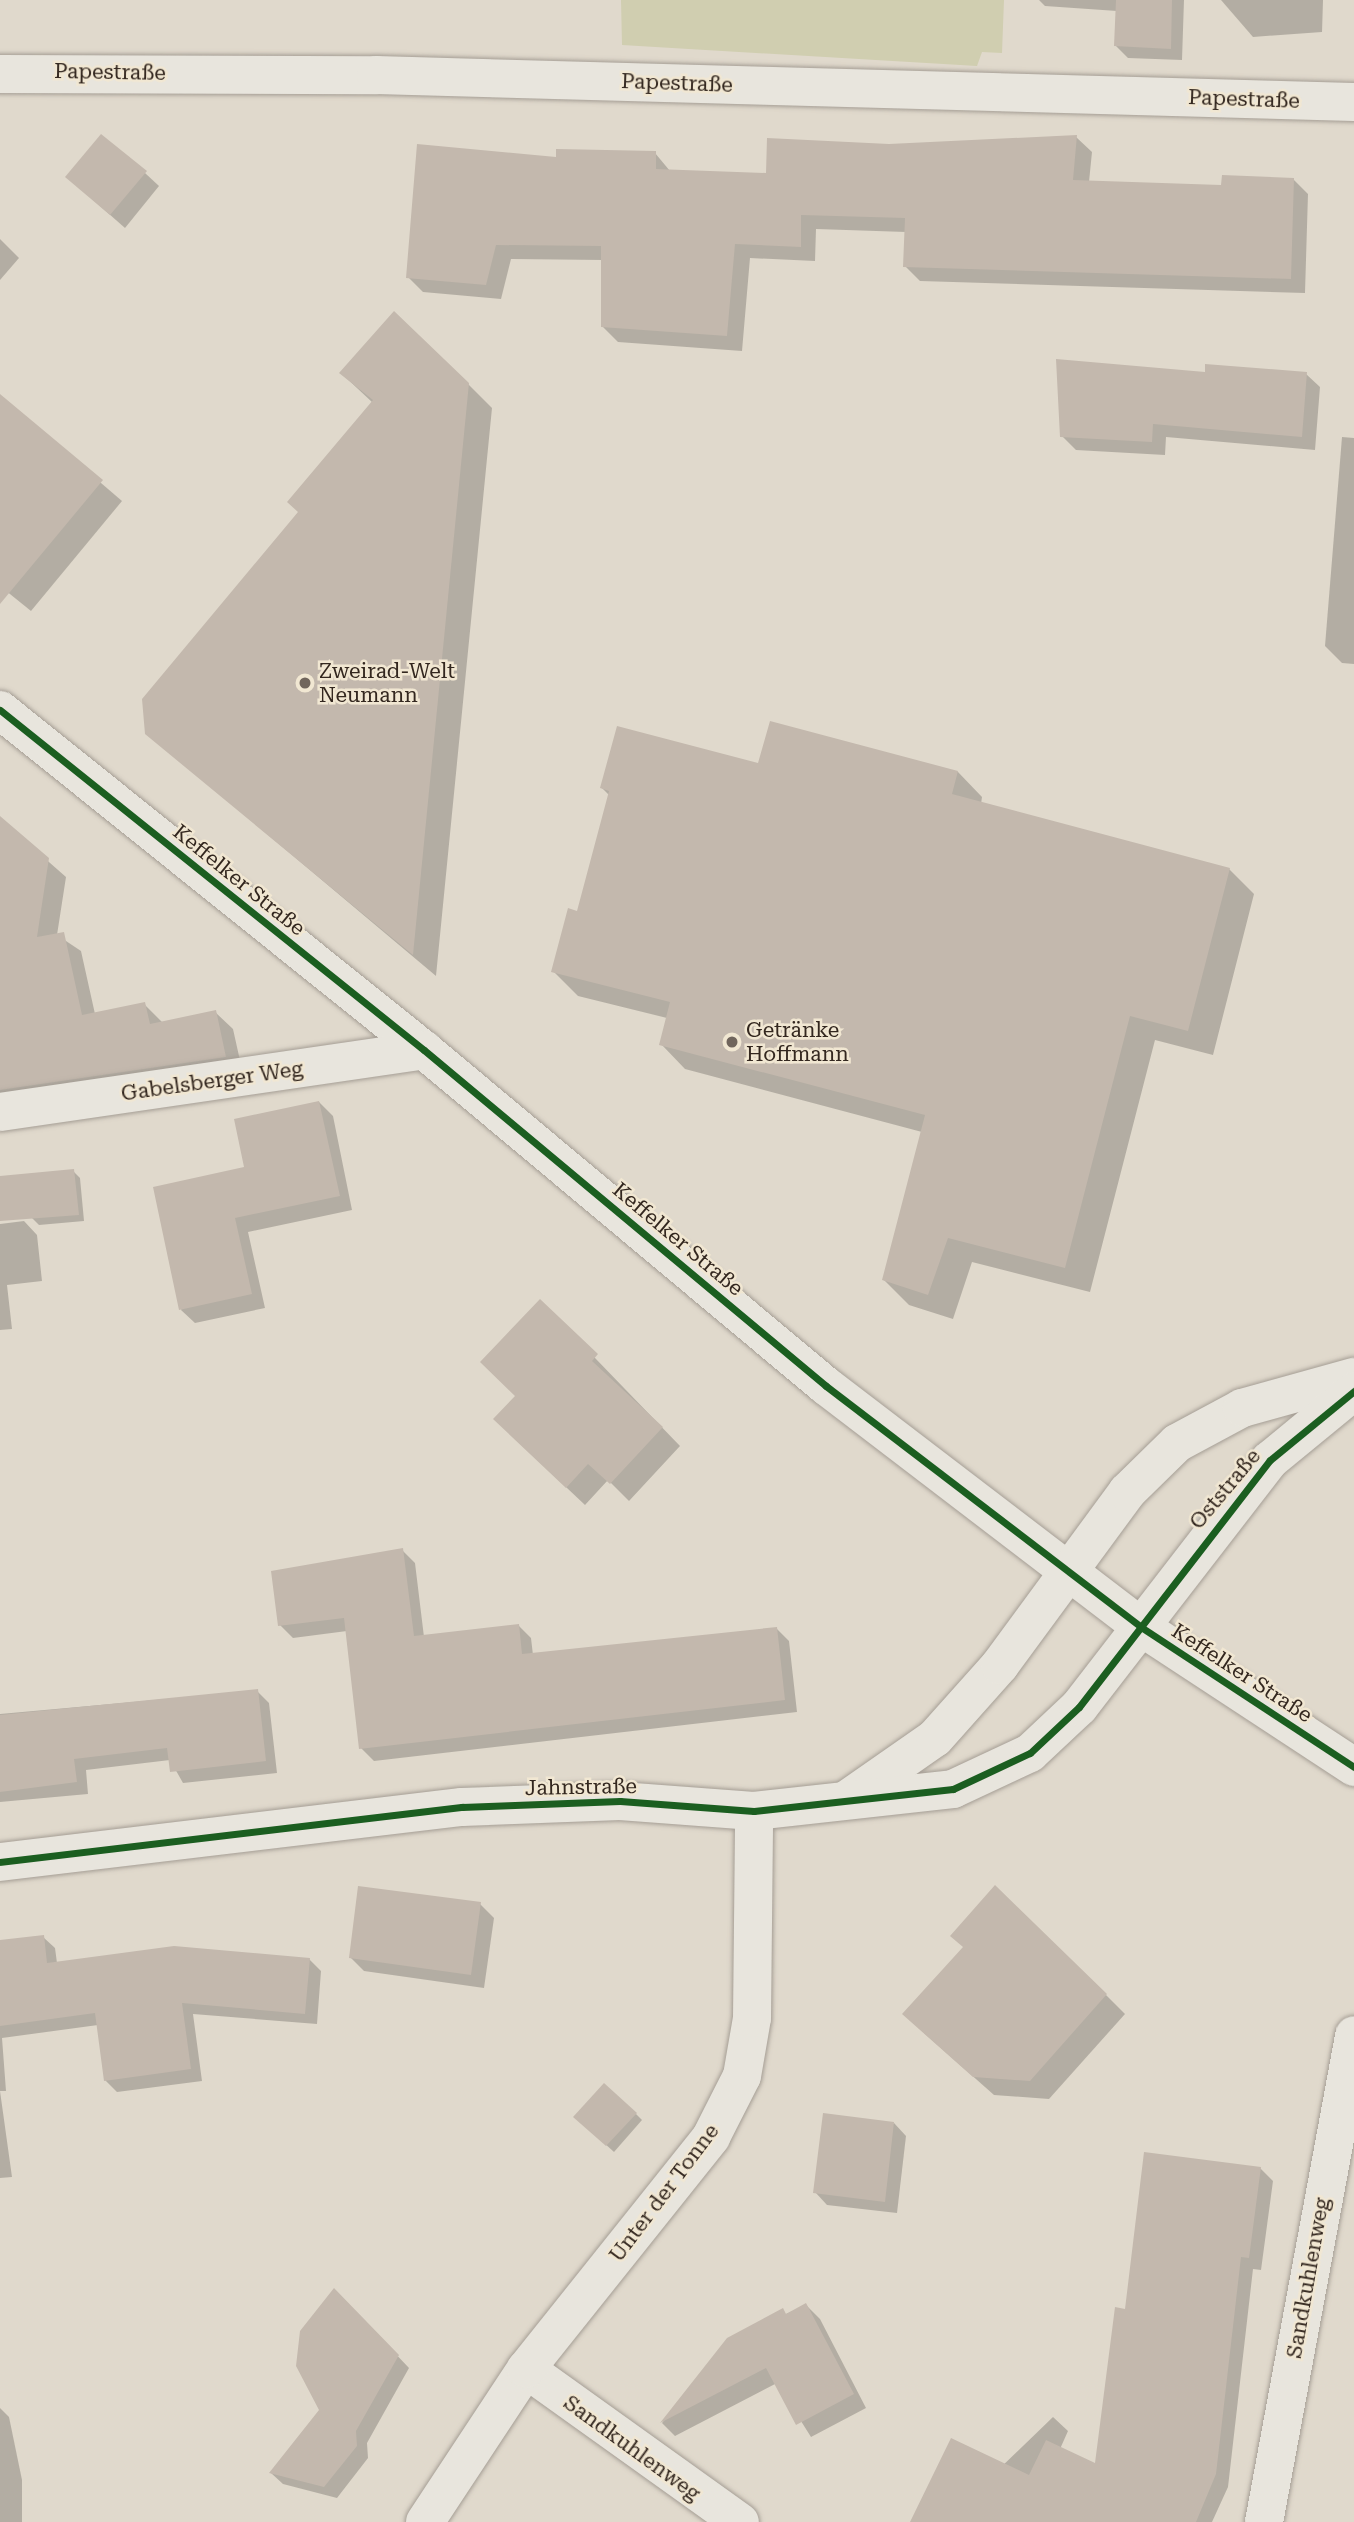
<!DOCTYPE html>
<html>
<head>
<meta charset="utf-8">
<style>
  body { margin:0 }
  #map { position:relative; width:1354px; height:2522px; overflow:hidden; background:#e0d9cc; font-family:"Roboto Serif",serif }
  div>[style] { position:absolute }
  .green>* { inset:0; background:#d0ceb0 }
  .shadow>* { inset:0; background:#0003 }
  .building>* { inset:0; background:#c3b8ad }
  .roads { filter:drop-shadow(0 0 2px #a59e95) drop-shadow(0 0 2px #a59e95) }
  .minor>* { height:38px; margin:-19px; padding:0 19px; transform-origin:19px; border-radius:19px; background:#e8e5dd }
  .cycleway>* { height:7px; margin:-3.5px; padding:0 3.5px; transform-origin:3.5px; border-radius:3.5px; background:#1b5e20 }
  .dots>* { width:19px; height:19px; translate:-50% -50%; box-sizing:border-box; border:4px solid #f1e7d2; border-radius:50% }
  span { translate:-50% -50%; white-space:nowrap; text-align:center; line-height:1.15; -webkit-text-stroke:5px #f1e7d2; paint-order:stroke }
  .street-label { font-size:21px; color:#33271f }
  .poi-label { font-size:21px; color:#33271f }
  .left { translate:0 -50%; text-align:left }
</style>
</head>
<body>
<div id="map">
  <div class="green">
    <i style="clip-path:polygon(621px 0,1004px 0,1002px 53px,982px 52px,977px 66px,622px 45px)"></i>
  </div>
  <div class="shadow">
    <i style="clip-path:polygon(1039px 0,1184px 0,1182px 60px,1128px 58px,1116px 46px,1117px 11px,1045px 6px)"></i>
    <i style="clip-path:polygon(1221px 0,1323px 0,1322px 32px,1253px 37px)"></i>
    <i style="clip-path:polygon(1076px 137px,1092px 152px,1089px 182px,1223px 187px,1293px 179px,1308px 194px,1305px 293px,920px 281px,905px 266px,906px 232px,816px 229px,815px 261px,750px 258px,742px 351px,618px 342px,603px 327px,603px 260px,511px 259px,501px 299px,423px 292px,408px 277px,558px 159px,655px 153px,670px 171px,768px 175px,889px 145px)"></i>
    <i style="clip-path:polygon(145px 173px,159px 186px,125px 228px,67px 177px)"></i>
    <i style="clip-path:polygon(0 239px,19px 258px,0 280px)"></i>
    <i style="clip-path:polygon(341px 373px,468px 384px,492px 408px,436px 976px,147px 733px,373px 403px)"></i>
    <i style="clip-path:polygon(1206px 374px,1306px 374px,1320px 387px,1315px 450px,1166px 437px,1165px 455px,1076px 450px,1062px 436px)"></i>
    <i style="clip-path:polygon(9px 404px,122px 501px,31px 611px,0 586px,0 414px)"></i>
    <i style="clip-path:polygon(1342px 437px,1354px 438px,1354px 664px,1342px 663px,1325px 646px)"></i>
    <i style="clip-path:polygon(759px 766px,958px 772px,982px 797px,981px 804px,1229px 869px,1254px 894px,1213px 1055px,1155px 1040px,1090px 1292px,972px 1262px,953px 1319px,909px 1305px,884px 1280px,922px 1132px,685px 1069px,661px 1044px,667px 1018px,578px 996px,553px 971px,578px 913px,609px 795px,602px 788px)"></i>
    <i style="clip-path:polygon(0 819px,66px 877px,57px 935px,81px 951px,95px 1014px,144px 1004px,163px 1023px,215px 1012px,233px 1029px,243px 1074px,0 1100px)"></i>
    <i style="clip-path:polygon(319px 1102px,333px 1116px,352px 1210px,248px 1232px,265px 1308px,195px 1323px,181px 1310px,247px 1168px)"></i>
    <i style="clip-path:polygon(73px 1171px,80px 1178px,84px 1221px,39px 1225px,32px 1218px)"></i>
    <i style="clip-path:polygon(24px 1221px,37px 1235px,42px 1281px,7px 1285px,12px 1329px,0 1330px,0 1224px)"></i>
    <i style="clip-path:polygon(540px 1301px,680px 1446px,629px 1501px,608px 1480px,585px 1505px,513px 1437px)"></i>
    <i style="clip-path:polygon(402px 1550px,415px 1563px,424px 1637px,518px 1625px,531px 1638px,533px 1655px,776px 1628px,789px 1641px,797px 1712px,374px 1761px,361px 1748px,347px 1631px,293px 1638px,280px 1625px)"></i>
    <i style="clip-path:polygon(257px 1691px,269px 1703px,277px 1773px,183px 1783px,170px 1760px,86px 1770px,88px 1794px,0 1802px,0 1714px)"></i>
    <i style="clip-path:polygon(480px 1904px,494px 1918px,484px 1988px,364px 1971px,350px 1957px)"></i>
    <i style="clip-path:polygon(43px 1937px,55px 1948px,57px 1963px,309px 1959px,321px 1971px,317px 2024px,193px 2014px,202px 2081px,117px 2092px,105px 2080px,98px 2025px,2px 2038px,6px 2091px,0 2091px,12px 2177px,0 2178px,0 1942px)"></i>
    <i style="clip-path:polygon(1106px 1995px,1125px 2014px,1049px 2099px,994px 2095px,924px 2033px)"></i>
    <i style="clip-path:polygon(636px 2114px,642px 2120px,614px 2152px,582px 2123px)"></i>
    <i style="clip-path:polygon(894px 2123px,906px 2136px,897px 2213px,827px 2205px,815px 2192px)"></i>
    <i style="clip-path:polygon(1260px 2168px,1273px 2181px,1261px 2270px,1253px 2269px,1228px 2487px,1212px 2522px,944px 2522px,1053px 2417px,1068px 2431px,1060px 2449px,1097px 2466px,1126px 2311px)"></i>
    <i style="clip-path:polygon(335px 2290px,409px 2368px,367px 2443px,368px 2458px,337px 2498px,283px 2484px,271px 2473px,321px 2410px)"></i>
    <i style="clip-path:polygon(806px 2305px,820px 2319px,866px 2408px,811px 2437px,777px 2383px,675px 2436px,662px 2423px,728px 2340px)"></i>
    <i style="clip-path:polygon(0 2408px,9px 2417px,22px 2480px,22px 2522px,0 2522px)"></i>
  </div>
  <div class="building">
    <i style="clip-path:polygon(1116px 0,1172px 0,1171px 49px,1114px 46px)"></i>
    <i style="clip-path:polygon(101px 134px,147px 171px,110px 215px,65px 177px)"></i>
    <i style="clip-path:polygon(1077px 135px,1073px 180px,1221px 185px,1222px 175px,1294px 178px,1291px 279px,903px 267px,905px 218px,801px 215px,801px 247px,735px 244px,727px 336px,601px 327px,601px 246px,496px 245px,486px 285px,406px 278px,417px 144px,556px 157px,556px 149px,656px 151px,656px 169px,766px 173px,767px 138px,889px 144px)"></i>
    <i style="clip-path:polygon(394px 311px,469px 383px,413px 955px,145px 734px,142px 699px,298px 512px,287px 502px,373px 400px,339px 373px)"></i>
    <i style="clip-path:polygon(1056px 359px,1205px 372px,1205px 364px,1307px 372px,1302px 437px,1153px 424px,1152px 442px,1060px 437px)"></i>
    <i style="clip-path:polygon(0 394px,103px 480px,0 604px)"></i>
    <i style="clip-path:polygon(770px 721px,958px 771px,952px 794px,1230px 868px,1188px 1031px,1130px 1016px,1065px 1268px,948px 1238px,928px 1295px,882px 1280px,925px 1115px,659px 1045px,670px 1002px,551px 972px,568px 908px,577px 911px,609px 791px,600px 788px,617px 726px,758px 763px)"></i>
    <i style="clip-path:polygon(0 816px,49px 858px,37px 937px,64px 932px,82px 1015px,145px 1002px,150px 1024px,216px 1010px,226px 1057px,0 1090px)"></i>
    <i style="clip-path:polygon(319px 1101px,340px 1196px,235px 1218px,252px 1294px,179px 1310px,153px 1187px,244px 1167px,234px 1119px)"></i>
    <i style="clip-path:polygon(74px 1169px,79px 1215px,0 1221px,0 1176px)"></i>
    <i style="clip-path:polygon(540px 1299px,598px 1354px,592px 1361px,663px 1427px,610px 1484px,588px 1464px,566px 1488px,493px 1419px,515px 1396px,480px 1362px)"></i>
    <i style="clip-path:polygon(403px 1548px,414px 1636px,519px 1624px,522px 1654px,777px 1627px,785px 1700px,359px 1749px,344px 1618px,278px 1626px,271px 1571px)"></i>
    <i style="clip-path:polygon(258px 1689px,266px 1761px,170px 1772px,167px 1748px,74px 1759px,77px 1782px,0 1792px,0 1715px)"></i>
    <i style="clip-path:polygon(995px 1885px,1107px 1994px,1030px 2081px,973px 2077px,902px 2014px,963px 1947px,950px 1936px)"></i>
    <i style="clip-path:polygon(358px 1886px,481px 1902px,471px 1975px,349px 1958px)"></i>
    <i style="clip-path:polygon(44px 1935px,47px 1963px,174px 1946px,310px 1958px,305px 2014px,182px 2003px,191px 2069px,104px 2081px,95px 2013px,0 2026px,0 1940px)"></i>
    <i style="clip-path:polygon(604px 2083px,637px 2113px,606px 2146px,573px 2117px)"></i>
    <i style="clip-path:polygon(823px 2113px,894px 2122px,885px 2202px,813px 2193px)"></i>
    <i style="clip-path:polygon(1144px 2152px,1261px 2167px,1249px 2258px,1241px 2257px,1216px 2474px,1196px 2522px,910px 2522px,951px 2438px,1029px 2475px,1046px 2440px,1095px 2463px,1115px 2307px,1125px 2309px)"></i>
    <i style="clip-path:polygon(334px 2288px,399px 2355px,356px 2431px,357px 2446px,324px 2487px,269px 2473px,319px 2410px,296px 2366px,300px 2331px)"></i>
    <i style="clip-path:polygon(806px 2303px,854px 2394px,796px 2425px,766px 2368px,660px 2423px,727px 2338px,783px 2308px,786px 2314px)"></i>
  </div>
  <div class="roads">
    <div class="minor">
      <i style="left:0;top:74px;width:376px;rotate:0.2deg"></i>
      <i style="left:376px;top:75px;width:978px;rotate:1.58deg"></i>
      <i style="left:0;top:710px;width:543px;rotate:38.73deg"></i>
      <i style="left:424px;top:1050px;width:524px;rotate:39.89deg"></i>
      <i style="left:826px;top:1386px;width:397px;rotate:37.4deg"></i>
      <i style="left:1141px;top:1627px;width:255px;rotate:33.3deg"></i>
      <i style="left:0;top:1112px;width:429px;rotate:-8.3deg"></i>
      <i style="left:846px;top:1800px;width:108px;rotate:-34.9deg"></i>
      <i style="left:935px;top:1738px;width:98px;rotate:-48.3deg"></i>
      <i style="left:1000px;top:1665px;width:215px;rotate:-53.7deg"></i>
      <i style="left:1127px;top:1492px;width:70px;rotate:-44.4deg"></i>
      <i style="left:1177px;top:1443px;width:74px;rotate:-28.3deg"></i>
      <i style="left:1242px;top:1408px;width:116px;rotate:-15.5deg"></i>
      <i style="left:0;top:1862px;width:465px;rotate:-6.8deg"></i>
      <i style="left:462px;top:1807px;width:158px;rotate:-2.2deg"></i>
      <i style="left:620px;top:1801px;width:134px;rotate:4.3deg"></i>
      <i style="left:754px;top:1811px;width:200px;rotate:-6.3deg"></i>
      <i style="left:953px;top:1789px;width:85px;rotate:-25.1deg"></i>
      <i style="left:1030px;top:1753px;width:67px;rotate:-43.2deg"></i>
      <i style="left:1079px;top:1707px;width:312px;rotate:-52.3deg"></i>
      <i style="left:1270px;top:1460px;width:109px;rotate:-39.4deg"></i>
      <i style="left:526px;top:2369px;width:263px;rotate:35.6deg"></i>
      <i style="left:425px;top:2522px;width:183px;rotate:-56.6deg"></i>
      <i style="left:526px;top:2369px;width:297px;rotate:-51.4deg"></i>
      <i style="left:711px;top:2137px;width:68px;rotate:-63.1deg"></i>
      <i style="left:742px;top:2076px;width:59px;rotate:-80.2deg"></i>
      <i style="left:752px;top:2018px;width:207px;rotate:-89.4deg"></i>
      <i style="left:1264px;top:2522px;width:495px;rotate:-79.5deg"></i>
    </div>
  </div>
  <div class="cycleway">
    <i style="left:0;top:710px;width:543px;rotate:38.73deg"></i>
    <i style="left:424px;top:1050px;width:524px;rotate:39.89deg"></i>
    <i style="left:826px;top:1386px;width:397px;rotate:37.4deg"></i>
    <i style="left:1141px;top:1627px;width:255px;rotate:33.3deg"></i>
    <i style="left:0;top:1862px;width:465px;rotate:-6.8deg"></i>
    <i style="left:462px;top:1807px;width:158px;rotate:-2.2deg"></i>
    <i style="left:620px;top:1801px;width:134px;rotate:4.3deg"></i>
    <i style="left:754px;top:1811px;width:200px;rotate:-6.3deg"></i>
    <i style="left:953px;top:1789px;width:85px;rotate:-25.1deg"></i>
    <i style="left:1030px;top:1753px;width:67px;rotate:-43.2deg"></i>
    <i style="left:1079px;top:1707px;width:312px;rotate:-52.3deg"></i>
    <i style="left:1270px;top:1460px;width:109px;rotate:-39.4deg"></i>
  </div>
  <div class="dots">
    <i style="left:305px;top:683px;background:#70655c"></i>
    <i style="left:732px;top:1042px;background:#70655c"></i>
  </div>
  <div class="street-label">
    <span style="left:110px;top:72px;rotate:1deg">Papestraße</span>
    <span style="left:677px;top:83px;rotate:2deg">Papestraße</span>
    <span style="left:1244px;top:99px;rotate:2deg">Papestraße</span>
    <span style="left:239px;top:880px;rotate:39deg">Keffelker Straße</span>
    <span style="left:212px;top:1081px;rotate:-8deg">Gabelsberger Weg</span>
    <span style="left:678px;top:1239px;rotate:40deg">Keffelker Straße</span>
    <span style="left:1225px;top:1489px;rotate:-50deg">Oststraße</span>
    <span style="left:1242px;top:1673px;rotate:33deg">Keffelker Straße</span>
    <span style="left:581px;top:1787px;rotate:-1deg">Jahnstraße</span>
    <span style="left:664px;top:2193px;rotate:-53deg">Unter der Tonne</span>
    <span style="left:1308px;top:2278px;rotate:-80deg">Sandkuhlenweg</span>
    <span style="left:632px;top:2448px;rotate:36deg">Sandkuhlenweg</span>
  </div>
  <div class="poi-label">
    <span class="left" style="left:319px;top:683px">Zweirad-Welt<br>Neumann</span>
    <span class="left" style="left:746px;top:1042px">Getränke<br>Hoffmann</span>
  </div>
</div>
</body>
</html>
